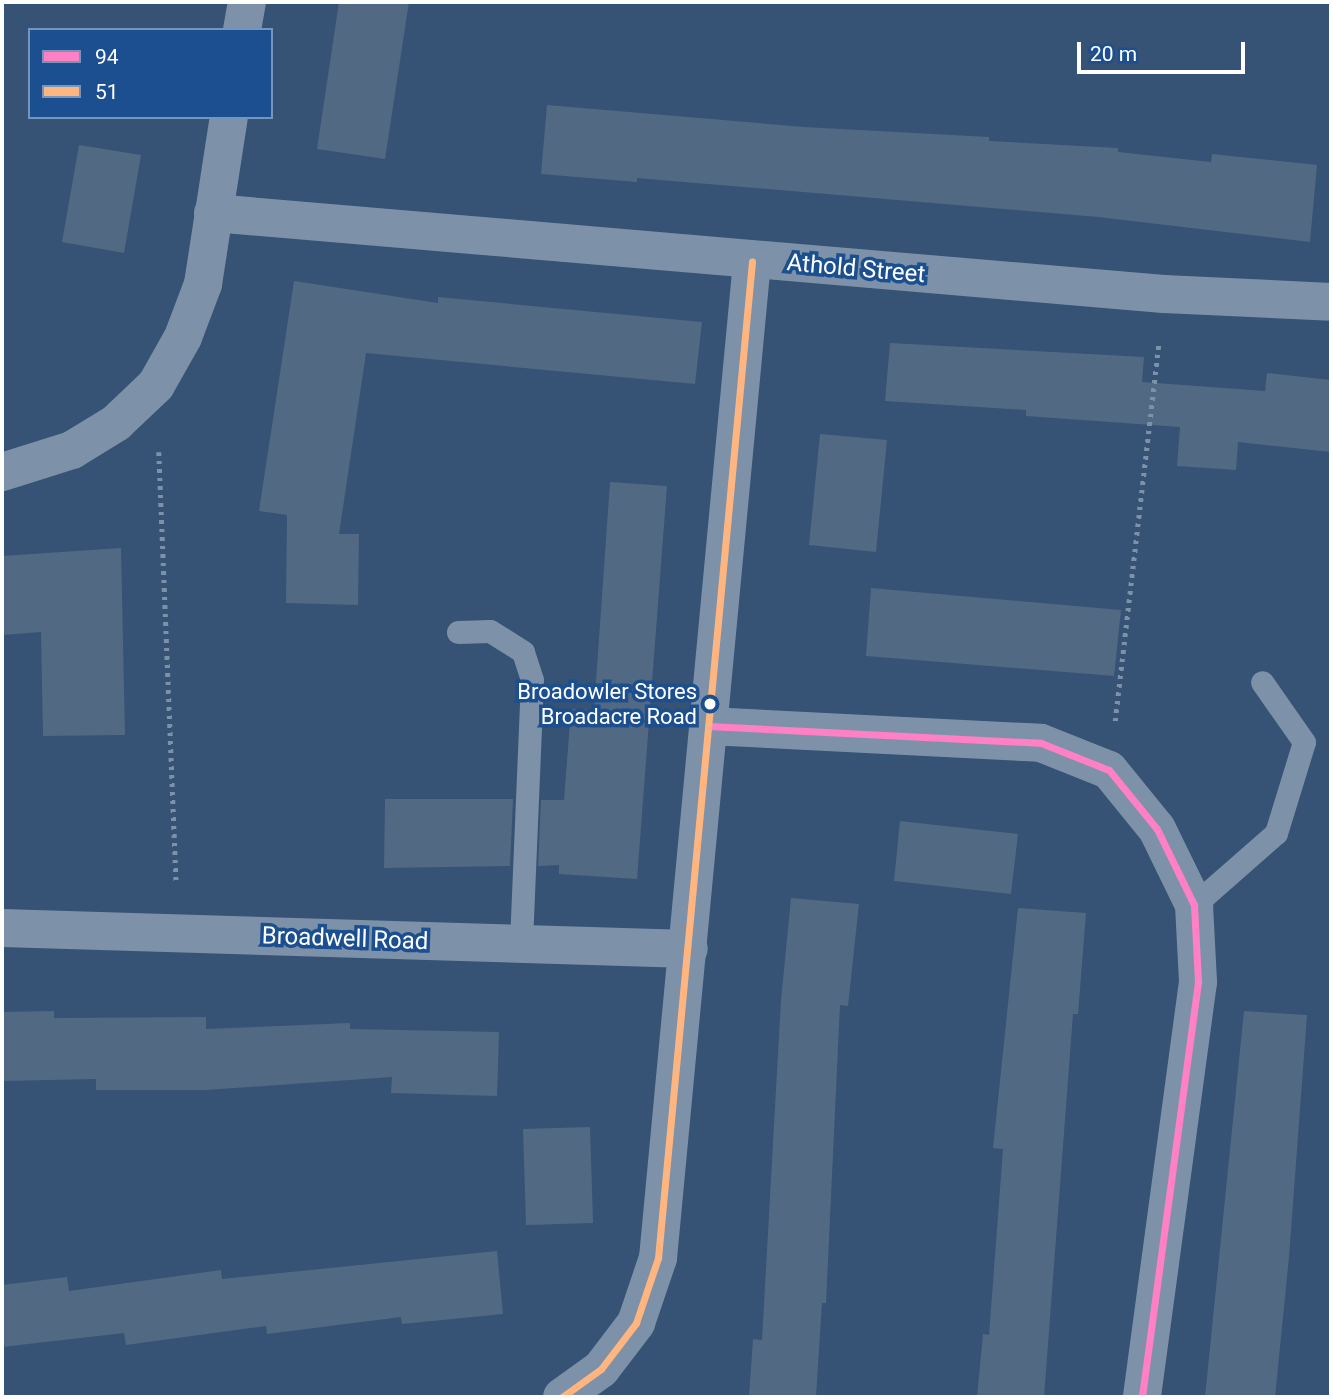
<!DOCTYPE html>
<html>
<head>
<meta charset="utf-8">
<style>
  body { margin:0 }
  #map { position:relative; width:1333px; height:1399px; overflow:hidden; background:#365274; font-family:Roboto,sans-serif }
  div>[style] { position:absolute }
  .building>* { inset:0; background:#526984 }
  .path>* { height:4.5px; margin-top:-2.25px; transform-origin:0; background:repeating-linear-gradient(90deg,#7d92a8 0 3.5px,transparent 0 8.5px) }
  .service>* { height:23px; margin:-11.5px; padding:0 11.5px; transform-origin:11.5px; border-radius:11.5px; background:#7d92a8 }
  .minor>* { height:38px; margin:-19px; padding:0 19px; transform-origin:19px; border-radius:19px; background:#7d92a8 }
  .bus-1>* { height:7px; margin:-3.5px; padding:0 3.5px; transform-origin:3.5px; border-radius:3.5px; background:#ff80c5 }
  .bus-2>* { height:7px; margin:-3.5px; padding:0 3.5px; transform-origin:3.5px; border-radius:3.5px; background:#ffb580 }
  .dots>* { width:19px; height:19px; translate:-50% -50%; box-sizing:border-box; border:4px solid #1b4f8f; border-radius:50% }
  span { translate:-50% -50%; white-space:nowrap; text-align:center; line-height:1.15; -webkit-text-stroke:7px #1b4f8f; paint-order:stroke }
  .bus-label { font-size:22px; color:#fff }
  .right { translate:-100% -50%; text-align:right }
  .street-label { font-size:24px; color:#fff }
  .frame { position:absolute; inset:0; border:4px solid #fff; pointer-events:none }
  .legend { position:absolute; left:28px; top:28px; width:245px; height:91px; box-sizing:border-box; background:#1b4f8f; border:2px solid #7695bc; margin:0; padding:9px 12px; list-style:none; font-size:21px; color:#fff }
  .legend li { display:flex; align-items:center; gap:14px; height:35px }
  .legend b { width:35px; border:2px solid #7695bc }
  .scale { position:absolute; left:1077px; top:42px; width:168px; height:32px; box-sizing:border-box; border:4px solid #fff; border-top:0; padding-left:9px; font-size:21px; line-height:24px; white-space:nowrap; color:#fff; -webkit-text-stroke:5px #1b4f8f; paint-order:stroke }
</style>
</head>
<body>
<div id="map">
  <div class="building">
    <i style="clip-path:polygon(339px 2px,409px 2px,385px 159px,317px 149px)"></i>
    <i style="clip-path:polygon(547px 105px,804px 127px,989px 137px,989px 141px,1118px 148px,1118px 152px,1211px 162px,1212px 154px,1317px 165px,1310px 242px,1098px 217px,637px 178px,637px 182px,541px 174px)"></i>
    <i style="clip-path:polygon(79px 145px,141px 155px,124px 253px,62px 242px)"></i>
    <i style="clip-path:polygon(294px 281px,438px 303px,438px 297px,702px 322px,695px 384px,366px 353px,339px 534px,359px 534px,358px 605px,286px 603px,287px 515px,259px 511px)"></i>
    <i style="clip-path:polygon(890px 343px,1144px 357px,1142px 382px,1265px 391px,1267px 373px,1331px 380px,1331px 452px,1238px 442px,1236px 470px,1177px 466px,1180px 427px,1026px 416px,1026px 410px,885px 401px)"></i>
    <i style="clip-path:polygon(820px 434px,887px 440px,876px 552px,809px 545px)"></i>
    <i style="clip-path:polygon(610px 482px,667px 486px,637px 879px,559px 874px,559px 865px,538px 866px,541px 800px,564px 800px,571px 709px,594px 710px)"></i>
    <i style="clip-path:polygon(121px 548px,125px 735px,43px 736px,41px 632px,2px 635px,2px 556px)"></i>
    <i style="clip-path:polygon(871px 588px,1121px 610px,1114px 676px,866px 656px)"></i>
    <i style="clip-path:polygon(385px 799px,513px 799px,510px 866px,384px 868px)"></i>
    <i style="clip-path:polygon(900px 821px,1018px 834px,1011px 894px,894px 881px)"></i>
    <i style="clip-path:polygon(791px 898px,859px 904px,848px 1006px,840px 1005px,826px 1303px,822px 1303px,816px 1397px,749px 1397px,753px 1339px,762px 1340px,781px 1000px)"></i>
    <i style="clip-path:polygon(1018px 908px,1086px 913px,1078px 1014px,1073px 1014px,1044px 1397px,977px 1397px,983px 1334px,989px 1335px,1003px 1149px,993px 1148px)"></i>
    <i style="clip-path:polygon(54px 1011px,54px 1018px,206px 1017px,206px 1029px,350px 1023px,350px 1029px,499px 1032px,497px 1096px,391px 1093px,392px 1077px,206px 1090px,96px 1090px,96px 1079px,2px 1081px,2px 1012px)"></i>
    <i style="clip-path:polygon(1244px 1011px,1307px 1015px,1289px 1257px,1275px 1397px,1205px 1397px)"></i>
    <i style="clip-path:polygon(590px 1127px,593px 1223px,526px 1225px,523px 1129px)"></i>
    <i style="clip-path:polygon(497px 1251px,503px 1314px,402px 1324px,401px 1317px,267px 1334px,266px 1326px,126px 1345px,124px 1333px,2px 1347px,2px 1285px,67px 1277px,69px 1291px,221px 1270px,222px 1279px)"></i>
  </div>
  <div class="path">
    <i style="left:159px;top:452px;width:432px;rotate:87.7deg"></i>
    <i style="left:1115px;top:721px;width:381px;rotate:-83.4deg"></i>
  </div>
  <div class="service">
    <i style="left:458px;top:632px;width:32px;rotate:-2deg"></i>
    <i style="left:490px;top:631px;width:39px;rotate:32deg"></i>
    <i style="left:523px;top:652px;width:29px;rotate:72deg"></i>
    <i style="left:532px;top:680px;width:264px;rotate:92.4deg"></i>
    <i style="left:1194px;top:905px;width:109px;rotate:-41.3deg"></i>
    <i style="left:1276px;top:833px;width:95px;rotate:-72.9deg"></i>
    <i style="left:1304px;top:742px;width:73px;rotate:-125deg"></i>
  </div>
  <div class="minor">
    <i style="left:242px;top:30px;width:28px;rotate:-80deg"></i>
    <i style="left:213px;top:213px;width:954px;rotate:4.87deg"></i>
    <i style="left:1164px;top:294px;width:167px;rotate:2.7deg"></i>
    <i style="left:2px;top:472px;width:73px;rotate:-17.4deg"></i>
    <i style="left:72px;top:450px;width:52px;rotate:-31.5deg"></i>
    <i style="left:116px;top:423px;width:55px;rotate:-43.5deg"></i>
    <i style="left:156px;top:385px;width:55px;rotate:-60.6deg"></i>
    <i style="left:183px;top:337px;width:57px;rotate:-69.3deg"></i>
    <i style="left:203px;top:284px;width:169px;rotate:-81.2deg"></i>
    <i style="left:708px;top:726px;width:333px;rotate:2.9deg"></i>
    <i style="left:1041px;top:743px;width:73px;rotate:21.7deg"></i>
    <i style="left:1109px;top:770px;width:76px;rotate:50.9deg"></i>
    <i style="left:1157px;top:829px;width:85px;rotate:64deg"></i>
    <i style="left:1194px;top:905px;width:77px;rotate:87deg"></i>
    <i style="left:1198px;top:982px;width:419px;rotate:97.7deg"></i>
    <i style="left:2px;top:928px;width:687px;rotate:1.75deg"></i>
    <i style="left:562px;top:1397px;width:48px;rotate:-35.7deg"></i>
    <i style="left:601px;top:1369px;width:58px;rotate:-52.7deg"></i>
    <i style="left:636px;top:1323px;width:69px;rotate:-71.3deg"></i>
    <i style="left:658px;top:1258px;width:1001px;rotate:-84.61deg"></i>
  </div>
  <div class="bus-1">
    <i style="left:708px;top:726px;width:333px;rotate:2.9deg"></i>
    <i style="left:1041px;top:743px;width:73px;rotate:21.7deg"></i>
    <i style="left:1109px;top:770px;width:76px;rotate:50.9deg"></i>
    <i style="left:1157px;top:829px;width:85px;rotate:64deg"></i>
    <i style="left:1194px;top:905px;width:77px;rotate:87deg"></i>
    <i style="left:1198px;top:982px;width:419px;rotate:97.7deg"></i>
  </div>
  <div class="bus-2">
    <i style="left:562px;top:1397px;width:48px;rotate:-35.7deg"></i>
    <i style="left:601px;top:1369px;width:58px;rotate:-52.7deg"></i>
    <i style="left:636px;top:1323px;width:69px;rotate:-71.3deg"></i>
    <i style="left:658px;top:1258px;width:1001px;rotate:-84.61deg"></i>
  </div>
  <div class="dots">
    <i style="left:710px;top:704px;background:#fff"></i>
  </div>
  <div class="bus-label">
    <span class="right" style="left:697px;top:704px">Broadowler Stores<br>Broadacre Road</span>
  </div>
  <div class="street-label">
    <span style="left:856px;top:269px;rotate:5deg">Athold Street</span>
    <span style="left:345px;top:939px;rotate:2deg">Broadwell Road</span>
  </div>
  <div class="frame"></div>
  <ul class="legend">
  <li><b style="height:9px;background:#ff80c5"></b>94</li>
  <li><b style="height:9px;background:#ffb580"></b>51</li>
  </ul>
  <div class="scale">20 m</div>
</div>
</body>
</html>
